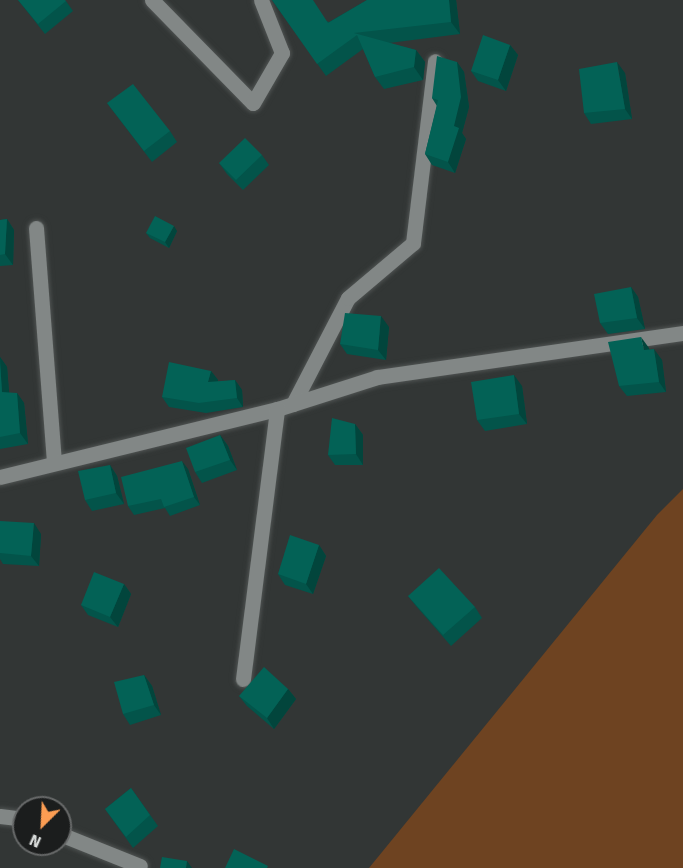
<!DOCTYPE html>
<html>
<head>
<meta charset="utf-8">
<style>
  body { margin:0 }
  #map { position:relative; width:683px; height:868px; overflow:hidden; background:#323635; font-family:"Fira Sans",sans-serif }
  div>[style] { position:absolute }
  .green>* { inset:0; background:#6e4321 }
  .roads { filter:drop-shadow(0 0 2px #4f5352) drop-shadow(0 0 2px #4f5352) }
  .minor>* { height:15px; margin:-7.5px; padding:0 7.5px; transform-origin:7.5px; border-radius:7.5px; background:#828786 }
  .wall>* { inset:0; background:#03544a }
  .shaded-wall>* { inset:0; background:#02453c }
  .building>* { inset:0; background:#036256 }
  span { translate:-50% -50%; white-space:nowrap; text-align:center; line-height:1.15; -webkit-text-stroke:6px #1b1d1d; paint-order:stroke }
  .north { position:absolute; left:12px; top:796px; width:60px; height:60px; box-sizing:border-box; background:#1b1d1d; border:2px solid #676969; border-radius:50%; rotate:204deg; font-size:16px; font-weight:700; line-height:24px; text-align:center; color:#d9dcdb }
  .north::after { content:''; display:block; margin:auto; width:21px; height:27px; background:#fc9d53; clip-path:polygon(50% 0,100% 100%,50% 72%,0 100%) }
</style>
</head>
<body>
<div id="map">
  <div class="green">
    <i style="clip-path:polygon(683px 489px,683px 868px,369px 868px,657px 515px)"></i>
  </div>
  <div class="roads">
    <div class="minor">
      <i style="left:152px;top:0;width:144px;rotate:45.6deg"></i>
      <i style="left:253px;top:103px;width:58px;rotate:-59.9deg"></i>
      <i style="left:282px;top:53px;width:57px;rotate:-111.6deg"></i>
      <i style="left:36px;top:228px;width:233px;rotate:85.6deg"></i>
      <i style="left:293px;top:404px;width:119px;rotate:-62.6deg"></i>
      <i style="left:348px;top:298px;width:85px;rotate:-40.2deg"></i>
      <i style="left:413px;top:243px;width:183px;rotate:-83.1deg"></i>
      <i style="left:0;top:477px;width:285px;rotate:-13.8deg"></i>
      <i style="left:277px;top:409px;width:105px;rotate:-17.7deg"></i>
      <i style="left:377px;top:377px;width:309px;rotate:-8.2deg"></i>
      <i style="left:243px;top:679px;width:272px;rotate:-82.8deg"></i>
      <i style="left:0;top:816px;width:24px;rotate:7deg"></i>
      <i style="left:60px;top:834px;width:86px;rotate:21.8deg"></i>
    </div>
  </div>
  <div class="wall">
    <i style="clip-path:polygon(18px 0,66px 1px,73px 11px,45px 34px)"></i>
    <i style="clip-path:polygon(272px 0,329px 22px,367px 0,456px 0,460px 34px,389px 43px,416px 50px,425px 62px,423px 80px,384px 89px,375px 77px,363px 49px,326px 76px)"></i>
    <i style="clip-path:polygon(510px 45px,518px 55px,506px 91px,478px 81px,471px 71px)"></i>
    <i style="clip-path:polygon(457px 62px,464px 72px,469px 107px,462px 133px,466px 139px,455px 173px,432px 165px,425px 154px,437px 106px,432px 98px)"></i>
    <i style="clip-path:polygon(625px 73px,632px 119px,591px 124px,584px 113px)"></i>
    <i style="clip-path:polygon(107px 103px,170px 131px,177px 142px,152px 162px)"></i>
    <i style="clip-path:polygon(262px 155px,269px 165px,243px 190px,227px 174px,219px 163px)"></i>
    <i style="clip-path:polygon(7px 219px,14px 230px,13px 265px,0 266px,0 220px)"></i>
    <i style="clip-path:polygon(177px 231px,169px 248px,150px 238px,146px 233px)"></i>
    <i style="clip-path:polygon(631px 287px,638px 297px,645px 329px,608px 334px,600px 323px)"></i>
    <i style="clip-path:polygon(389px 327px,386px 360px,347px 354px,340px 344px)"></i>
    <i style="clip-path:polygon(649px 348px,649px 350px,662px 360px,666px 392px,627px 396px,619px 386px)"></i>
    <i style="clip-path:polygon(0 357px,7px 367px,9px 393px,17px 393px,24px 403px,28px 444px,0 449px)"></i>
    <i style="clip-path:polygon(211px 371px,218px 380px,217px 382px,235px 380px,242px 390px,243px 407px,206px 413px,169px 407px,162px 397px)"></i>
    <i style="clip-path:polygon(522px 386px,527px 424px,485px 431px,477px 420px)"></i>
    <i style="clip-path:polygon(355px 424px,363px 435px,363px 465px,335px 465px,328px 455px)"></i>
    <i style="clip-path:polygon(220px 435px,228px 446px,237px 470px,202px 483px,195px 472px)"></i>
    <i style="clip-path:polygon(110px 465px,117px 476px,124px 504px,92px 511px,85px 500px)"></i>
    <i style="clip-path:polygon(188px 469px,200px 505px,170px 516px,165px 508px,134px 515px,128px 506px)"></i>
    <i style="clip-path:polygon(0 521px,41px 534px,39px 566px,3px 564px,0 559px)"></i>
    <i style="clip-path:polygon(319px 545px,326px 556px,313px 594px,285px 585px,278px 574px)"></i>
    <i style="clip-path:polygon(124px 584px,131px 594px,118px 627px,88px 615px,81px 605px)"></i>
    <i style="clip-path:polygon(408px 596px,475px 607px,482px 618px,451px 646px,416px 606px)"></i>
    <i style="clip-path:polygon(144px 675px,152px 686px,161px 715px,130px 725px,123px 714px)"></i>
    <i style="clip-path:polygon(288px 689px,296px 699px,274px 729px,247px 706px,239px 696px)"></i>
    <i style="clip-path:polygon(131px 788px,158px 826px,133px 848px,105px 809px)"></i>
  </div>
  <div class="shaded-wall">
    <i style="clip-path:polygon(449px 0,456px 0,460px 34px,451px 22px)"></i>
    <i style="clip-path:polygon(510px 45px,518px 55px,506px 91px,498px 80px)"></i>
    <i style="clip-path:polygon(416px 50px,425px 62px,423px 80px,414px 67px)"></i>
    <i style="clip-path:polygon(457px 62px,464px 72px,469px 107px,462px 133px,466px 139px,455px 173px,448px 162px)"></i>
    <i style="clip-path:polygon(617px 62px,625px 73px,632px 119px,625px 109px)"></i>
    <i style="clip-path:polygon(7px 219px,14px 230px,13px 265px,5px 254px)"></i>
    <i style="clip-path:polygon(174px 226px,177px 231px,169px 248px,165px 242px)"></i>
    <i style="clip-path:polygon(631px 287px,638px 297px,645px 329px,637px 318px)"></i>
    <i style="clip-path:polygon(381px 316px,389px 327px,386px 360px,378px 350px)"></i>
    <i style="clip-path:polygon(641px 337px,649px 348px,651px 361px,644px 350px)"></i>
    <i style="clip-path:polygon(654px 349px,662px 360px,666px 392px,659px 382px)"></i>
    <i style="clip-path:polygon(0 357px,7px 367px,10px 403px,2px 392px)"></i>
    <i style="clip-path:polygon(211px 371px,218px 380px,215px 392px,208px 382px)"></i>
    <i style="clip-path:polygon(514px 375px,522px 386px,527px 424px,519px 414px)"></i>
    <i style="clip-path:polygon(235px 380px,242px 390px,243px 407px,237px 398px)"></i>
    <i style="clip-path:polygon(17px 393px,24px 403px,28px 444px,20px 433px)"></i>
    <i style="clip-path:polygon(355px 424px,363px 435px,363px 465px,356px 454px)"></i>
    <i style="clip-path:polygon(220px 435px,228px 446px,237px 470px,230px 460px)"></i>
    <i style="clip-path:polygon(182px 461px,188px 469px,200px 505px,194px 497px)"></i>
    <i style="clip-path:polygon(110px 465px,117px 476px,124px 504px,116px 493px)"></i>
    <i style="clip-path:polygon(34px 523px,41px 534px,39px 566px,31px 556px)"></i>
    <i style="clip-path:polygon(319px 545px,326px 556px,313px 594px,306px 584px)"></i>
    <i style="clip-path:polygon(124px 584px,131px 594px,118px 627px,110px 617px)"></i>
    <i style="clip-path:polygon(144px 675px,152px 686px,161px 715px,154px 705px)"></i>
    <i style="clip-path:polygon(288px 689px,296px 699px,274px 729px,267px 718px)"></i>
    <i style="clip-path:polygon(187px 861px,192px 868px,186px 868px)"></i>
  </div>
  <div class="building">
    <i style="clip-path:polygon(18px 0,65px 0,66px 1px,38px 24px)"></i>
    <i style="clip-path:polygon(272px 0,313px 0,328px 23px,367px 0,449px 0,451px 22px,354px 33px,416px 50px,414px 67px,375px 77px,357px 35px,317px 64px)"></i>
    <i style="clip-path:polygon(483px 35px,510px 45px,498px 80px,471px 71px)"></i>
    <i style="clip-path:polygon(437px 56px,457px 62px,461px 97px,454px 126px,459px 128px,448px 162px,425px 154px,438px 100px,432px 98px)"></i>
    <i style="clip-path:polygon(617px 62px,625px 109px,584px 113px,579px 69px)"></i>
    <i style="clip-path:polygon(133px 84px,170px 131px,144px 151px,107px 103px)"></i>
    <i style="clip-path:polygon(245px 138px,262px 155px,236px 180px,219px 163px)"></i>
    <i style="clip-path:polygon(155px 216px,174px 226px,165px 242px,146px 233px)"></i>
    <i style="clip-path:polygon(7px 219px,5px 254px,0 255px,0 220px)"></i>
    <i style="clip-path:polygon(631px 287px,637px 318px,600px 323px,594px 294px)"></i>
    <i style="clip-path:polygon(345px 313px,381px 316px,378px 350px,340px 344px)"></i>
    <i style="clip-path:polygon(641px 337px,644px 350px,654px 349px,659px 382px,619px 386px,608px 342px)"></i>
    <i style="clip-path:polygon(169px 362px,211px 371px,208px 382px,235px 380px,237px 398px,199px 403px,162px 397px)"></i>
    <i style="clip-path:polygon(0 363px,2px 392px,17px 393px,20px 433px,0 437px)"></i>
    <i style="clip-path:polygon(514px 375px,519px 414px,477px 420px,471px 382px)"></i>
    <i style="clip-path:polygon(332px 418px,355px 424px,356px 454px,328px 455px)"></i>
    <i style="clip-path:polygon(220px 435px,230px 460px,195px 472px,186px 448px)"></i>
    <i style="clip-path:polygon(182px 461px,194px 497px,164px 507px,161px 499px,128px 506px,121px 477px)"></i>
    <i style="clip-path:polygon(110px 465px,116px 493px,85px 500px,78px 471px)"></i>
    <i style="clip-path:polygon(0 521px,34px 523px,31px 556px,0 553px)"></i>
    <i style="clip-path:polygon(290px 535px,319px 545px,306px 584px,278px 574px)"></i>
    <i style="clip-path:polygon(439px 568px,475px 607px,443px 635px,408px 596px)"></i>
    <i style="clip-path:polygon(94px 572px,124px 584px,110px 617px,81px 605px)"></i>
    <i style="clip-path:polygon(264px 667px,288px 689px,267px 718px,239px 696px)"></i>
    <i style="clip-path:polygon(144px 675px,154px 705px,123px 714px,114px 682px)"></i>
    <i style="clip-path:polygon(131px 788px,150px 815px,126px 837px,105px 809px)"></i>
    <i style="clip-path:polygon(234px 849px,268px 866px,267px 868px,225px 868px)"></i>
    <i style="clip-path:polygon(162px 857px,187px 861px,186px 868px,160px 868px)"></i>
  </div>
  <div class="north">N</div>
</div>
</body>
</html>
